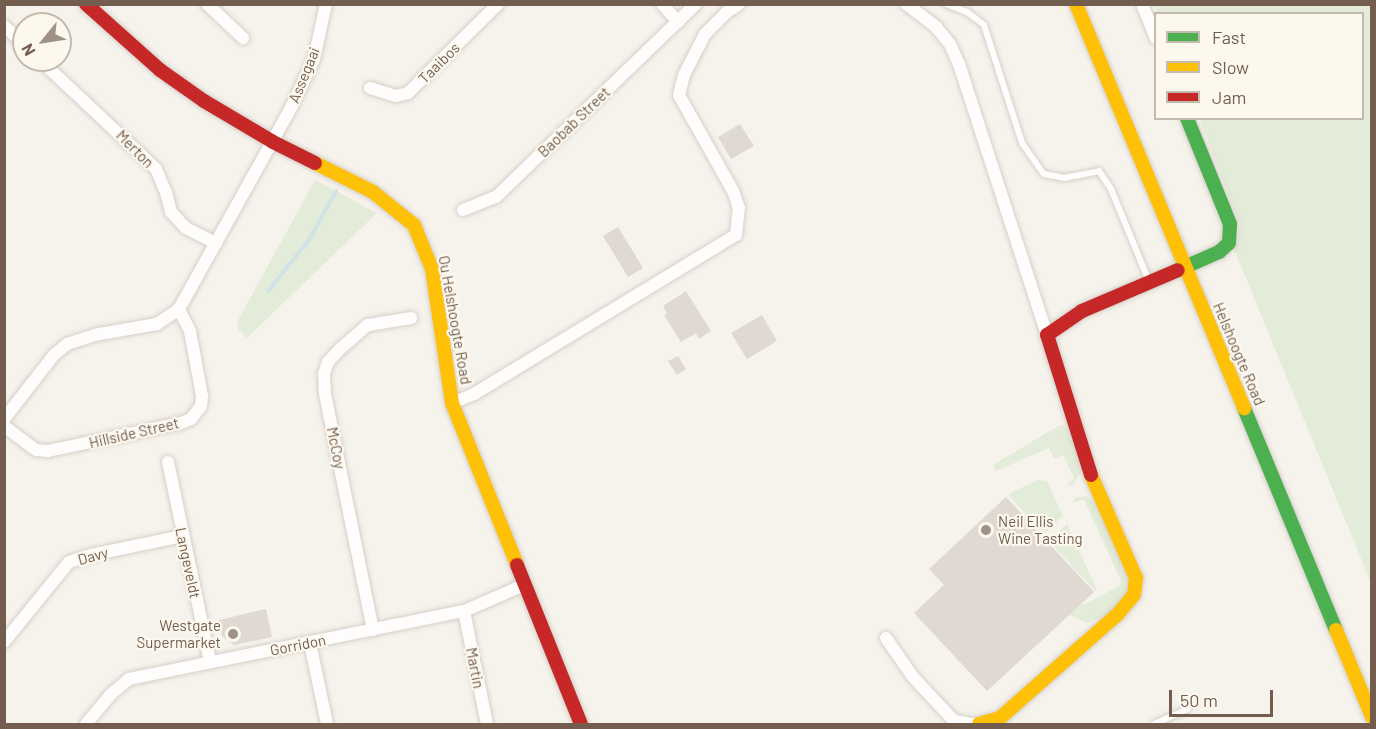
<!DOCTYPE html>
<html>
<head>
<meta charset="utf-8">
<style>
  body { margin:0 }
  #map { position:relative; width:1376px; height:729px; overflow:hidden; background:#f6f3ec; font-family:Barlow,sans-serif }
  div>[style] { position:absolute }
  .green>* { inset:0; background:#e3ecd8 }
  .stream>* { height:4px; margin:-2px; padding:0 2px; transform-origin:2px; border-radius:2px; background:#cfe2e5 }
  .building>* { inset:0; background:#dfd9d2 }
  .roads { filter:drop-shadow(0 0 2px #d5d0ca) drop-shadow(0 0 2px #d5d0ca) }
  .lane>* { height:6px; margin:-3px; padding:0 3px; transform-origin:3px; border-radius:3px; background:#fefdfc }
  .street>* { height:12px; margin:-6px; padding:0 6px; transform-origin:6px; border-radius:6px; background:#fefdfc }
  .fast>* { height:14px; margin:-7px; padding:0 7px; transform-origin:7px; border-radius:7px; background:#4caf50 }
  .slow>* { height:14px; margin:-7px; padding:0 7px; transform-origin:7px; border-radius:7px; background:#ffc107 }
  .jam>* { height:14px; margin:-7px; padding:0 7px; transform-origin:7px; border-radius:7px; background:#c62828 }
  .dots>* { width:16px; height:16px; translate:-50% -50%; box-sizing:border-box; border:3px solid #fdf8ee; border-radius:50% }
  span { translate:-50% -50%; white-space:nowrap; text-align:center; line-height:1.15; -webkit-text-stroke:4.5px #fdf8ee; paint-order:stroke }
  .street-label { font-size:15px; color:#725d4f }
  .poi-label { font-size:15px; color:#725d4f }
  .left { translate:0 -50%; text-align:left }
  .right { translate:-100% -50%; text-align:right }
  .frame { position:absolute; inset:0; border:6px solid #725d4f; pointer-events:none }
  .legend { position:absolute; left:1154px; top:12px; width:210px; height:108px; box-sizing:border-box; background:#fdf8ee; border:2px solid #c5baae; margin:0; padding:8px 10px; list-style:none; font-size:18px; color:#725d4f }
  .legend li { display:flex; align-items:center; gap:12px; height:30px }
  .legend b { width:30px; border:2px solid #c5baae }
  .north { position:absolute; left:12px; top:12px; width:60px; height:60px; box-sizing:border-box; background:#fdf8ee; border:2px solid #c5baae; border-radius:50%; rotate:240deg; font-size:16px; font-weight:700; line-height:24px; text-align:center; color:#725d4f }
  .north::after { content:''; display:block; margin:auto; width:21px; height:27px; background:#a09286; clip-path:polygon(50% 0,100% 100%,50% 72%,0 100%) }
  .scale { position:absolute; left:1169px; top:690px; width:104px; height:27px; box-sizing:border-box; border:3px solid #725d4f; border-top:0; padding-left:8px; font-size:18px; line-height:21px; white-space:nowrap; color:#725d4f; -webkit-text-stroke:4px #fdf8ee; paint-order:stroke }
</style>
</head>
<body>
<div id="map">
  <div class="green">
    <i style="clip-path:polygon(1155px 5px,1371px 5px,1371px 583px,1234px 249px,1238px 242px,1240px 225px,1200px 119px,1362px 118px,1362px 14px,1158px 14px)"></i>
    <i style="clip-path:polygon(315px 180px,377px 213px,247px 338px,238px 329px,237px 322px)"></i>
    <i style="clip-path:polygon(1070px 425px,1083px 468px,1072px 486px,1066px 485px,1074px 478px,1063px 455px,1054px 459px,1049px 448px,996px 471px,993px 465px,1058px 426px)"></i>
    <i style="clip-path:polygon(1038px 480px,1047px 481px,1063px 516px,1044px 534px,1008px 494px)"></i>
    <i style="clip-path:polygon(1087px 496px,1094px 501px,1129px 577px,1129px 594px,1105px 616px,1087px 623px,1069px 615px,1082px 603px,1085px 604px,1119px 586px,1121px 581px,1084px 500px,1073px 502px,1075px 498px)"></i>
    <i style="clip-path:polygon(1067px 524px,1097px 590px,1095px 591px,1049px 541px)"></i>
  </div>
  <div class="stream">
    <i style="left:268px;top:291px;width:65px;rotate:-51.2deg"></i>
    <i style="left:309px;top:240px;width:56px;rotate:-61.1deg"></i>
  </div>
  <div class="building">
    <i style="clip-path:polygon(740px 124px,754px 146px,731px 159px,718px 137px)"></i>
    <i style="clip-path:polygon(618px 227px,643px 268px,628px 277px,603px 236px)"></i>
    <i style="clip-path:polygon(686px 291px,711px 331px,699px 339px,696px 333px,681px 342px,664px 315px,667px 313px,663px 306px)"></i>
    <i style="clip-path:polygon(762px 315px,777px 341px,747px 359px,731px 333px)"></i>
    <i style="clip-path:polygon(678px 356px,686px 369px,677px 375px,668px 361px)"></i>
    <i style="clip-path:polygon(1006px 497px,1094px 592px,987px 691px,914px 613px,944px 585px,929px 569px)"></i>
    <i style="clip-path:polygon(266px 609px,272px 637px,234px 645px,222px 636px,219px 620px)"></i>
  </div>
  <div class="roads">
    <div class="lane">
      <i style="left:946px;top:4px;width:22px;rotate:21deg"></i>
      <i style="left:967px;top:12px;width:21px;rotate:37deg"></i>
      <i style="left:984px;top:25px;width:124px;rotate:72.1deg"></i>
      <i style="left:1022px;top:143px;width:38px;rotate:55deg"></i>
      <i style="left:1044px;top:174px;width:20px;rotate:11deg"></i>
      <i style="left:1064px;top:178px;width:36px;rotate:-11deg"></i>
      <i style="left:1099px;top:171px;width:22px;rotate:56deg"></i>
      <i style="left:1111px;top:189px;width:100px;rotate:67.6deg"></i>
      <i style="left:1154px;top:724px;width:37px;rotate:-24deg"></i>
    </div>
    <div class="street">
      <i style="left:207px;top:4px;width:50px;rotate:43.4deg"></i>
      <i style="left:662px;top:4px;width:24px;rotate:48deg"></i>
      <i style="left:906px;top:4px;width:38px;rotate:37deg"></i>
      <i style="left:936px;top:27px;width:22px;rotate:51deg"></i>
      <i style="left:950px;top:44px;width:22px;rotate:66deg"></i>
      <i style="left:959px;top:64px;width:285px;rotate:72deg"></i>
      <i style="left:1142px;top:4px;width:37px;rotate:68deg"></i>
      <i style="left:4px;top:26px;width:27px;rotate:42deg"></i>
      <i style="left:40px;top:60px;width:159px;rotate:43.2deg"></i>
      <i style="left:156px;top:169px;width:25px;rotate:67deg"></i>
      <i style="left:166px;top:192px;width:21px;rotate:76deg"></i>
      <i style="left:171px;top:212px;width:22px;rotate:47deg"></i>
      <i style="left:186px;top:228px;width:34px;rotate:27deg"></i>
      <i style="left:370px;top:88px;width:27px;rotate:17deg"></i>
      <i style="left:396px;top:96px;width:12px;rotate:-14deg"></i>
      <i style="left:408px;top:93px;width:127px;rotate:-44.7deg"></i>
      <i style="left:463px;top:210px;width:35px;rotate:-22deg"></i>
      <i style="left:496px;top:197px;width:278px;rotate:-44deg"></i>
      <i style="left:452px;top:403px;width:24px;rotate:-22deg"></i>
      <i style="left:474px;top:394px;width:306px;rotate:-31.3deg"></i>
      <i style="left:736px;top:235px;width:27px;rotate:-84deg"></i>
      <i style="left:739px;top:208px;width:18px;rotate:-109deg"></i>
      <i style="left:733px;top:191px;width:110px;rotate:-119.4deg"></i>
      <i style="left:679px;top:95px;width:21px;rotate:-76deg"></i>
      <i style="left:684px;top:75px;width:46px;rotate:-62.9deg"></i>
      <i style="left:705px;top:34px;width:31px;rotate:-45deg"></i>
      <i style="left:727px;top:12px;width:14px;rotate:-34deg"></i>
      <i style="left:4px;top:419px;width:81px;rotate:-52deg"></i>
      <i style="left:54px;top:355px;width:17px;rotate:-40deg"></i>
      <i style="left:67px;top:344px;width:28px;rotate:-18deg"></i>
      <i style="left:94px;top:335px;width:64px;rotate:-9.9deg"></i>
      <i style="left:157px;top:324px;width:27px;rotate:-34deg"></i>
      <i style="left:179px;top:309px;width:232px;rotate:-60.9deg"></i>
      <i style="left:292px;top:106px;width:52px;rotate:-64.9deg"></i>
      <i style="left:314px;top:59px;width:56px;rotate:-77.7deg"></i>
      <i style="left:4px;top:426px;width:40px;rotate:37deg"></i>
      <i style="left:36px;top:450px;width:12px;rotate:5deg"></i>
      <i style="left:48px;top:451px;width:136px;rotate:-11.9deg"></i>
      <i style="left:181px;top:423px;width:11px;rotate:-22deg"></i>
      <i style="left:191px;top:419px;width:16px;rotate:-52deg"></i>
      <i style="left:201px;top:406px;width:10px;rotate:-84deg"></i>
      <i style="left:202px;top:396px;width:66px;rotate:-100.5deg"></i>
      <i style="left:190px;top:331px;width:25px;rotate:-117deg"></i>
      <i style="left:168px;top:462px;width:204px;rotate:78.1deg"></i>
      <i style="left:464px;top:611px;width:115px;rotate:78.5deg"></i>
      <i style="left:373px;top:630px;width:241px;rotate:-101.5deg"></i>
      <i style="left:325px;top:394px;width:20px;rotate:-93deg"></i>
      <i style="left:324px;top:374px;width:13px;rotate:-72deg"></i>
      <i style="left:328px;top:362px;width:18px;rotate:-47deg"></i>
      <i style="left:340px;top:349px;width:37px;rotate:-41deg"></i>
      <i style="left:368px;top:325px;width:44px;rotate:-9.2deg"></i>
      <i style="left:886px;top:638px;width:47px;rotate:55.3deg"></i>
      <i style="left:913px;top:677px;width:60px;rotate:47deg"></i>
      <i style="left:954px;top:721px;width:18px;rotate:9deg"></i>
      <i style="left:4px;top:642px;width:103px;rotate:-50.9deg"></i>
      <i style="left:69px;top:562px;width:23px;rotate:-18deg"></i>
      <i style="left:91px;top:555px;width:94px;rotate:-11.7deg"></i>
      <i style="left:310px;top:643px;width:83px;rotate:78.1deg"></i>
      <i style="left:86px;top:724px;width:38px;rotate:-50deg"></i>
      <i style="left:110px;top:695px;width:25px;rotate:-40deg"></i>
      <i style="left:129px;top:679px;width:342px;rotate:-11.5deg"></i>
      <i style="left:464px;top:611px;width:65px;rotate:-23.4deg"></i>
    </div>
    <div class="fast">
      <i style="left:1178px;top:270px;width:45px;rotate:-23.7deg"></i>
      <i style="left:1219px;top:252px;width:13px;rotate:-42deg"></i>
      <i style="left:1229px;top:243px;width:19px;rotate:-87deg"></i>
      <i style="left:1230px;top:224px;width:114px;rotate:-112.1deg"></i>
      <i style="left:1244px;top:408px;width:240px;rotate:67.5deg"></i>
    </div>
    <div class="slow">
      <i style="left:1076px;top:4px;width:438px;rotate:67.4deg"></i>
      <i style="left:315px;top:163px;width:65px;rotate:26.6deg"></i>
      <i style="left:373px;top:192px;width:53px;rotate:38.8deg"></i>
      <i style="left:414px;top:225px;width:48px;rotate:67.8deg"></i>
      <i style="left:432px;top:269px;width:135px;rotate:81.5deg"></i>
      <i style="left:452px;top:403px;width:175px;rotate:68.1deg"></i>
      <i style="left:1336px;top:630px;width:94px;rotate:67.5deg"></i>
      <i style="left:979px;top:724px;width:22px;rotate:-16deg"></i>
      <i style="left:1000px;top:718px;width:156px;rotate:-41.4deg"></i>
      <i style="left:1117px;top:615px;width:26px;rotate:-50deg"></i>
      <i style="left:1134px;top:595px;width:17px;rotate:-83deg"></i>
      <i style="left:1136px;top:578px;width:112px;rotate:-113.6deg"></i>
    </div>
    <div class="jam">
      <i style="left:86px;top:4px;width:99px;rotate:41.7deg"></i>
      <i style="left:160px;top:70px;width:54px;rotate:35.2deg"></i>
      <i style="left:204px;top:101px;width:80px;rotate:30.7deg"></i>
      <i style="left:273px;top:142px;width:47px;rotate:26.6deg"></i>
      <i style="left:1091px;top:475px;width:147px;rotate:-107.4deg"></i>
      <i style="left:1047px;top:335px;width:42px;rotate:-34.4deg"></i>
      <i style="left:1082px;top:311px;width:104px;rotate:-23.1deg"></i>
      <i style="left:517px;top:565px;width:171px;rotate:68.1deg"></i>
    </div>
  </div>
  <div class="dots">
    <i style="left:986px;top:530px;background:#a09286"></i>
    <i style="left:233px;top:634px;background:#a09286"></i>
  </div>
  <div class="street-label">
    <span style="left:439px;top:63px;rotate:-45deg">Taaibos</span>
    <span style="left:304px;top:75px;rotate:-68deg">Assegaai</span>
    <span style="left:574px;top:122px;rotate:-44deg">Baobab Street</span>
    <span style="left:135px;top:149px;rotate:45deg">Merton</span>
    <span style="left:455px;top:320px;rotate:80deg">Ou Helshoogte Road</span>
    <span style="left:1239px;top:354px;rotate:67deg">Helshoogte Road</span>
    <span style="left:134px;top:433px;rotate:-13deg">Hillside Street</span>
    <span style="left:336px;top:448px;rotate:79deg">McCoy</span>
    <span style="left:93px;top:556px;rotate:-15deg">Davy</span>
    <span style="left:188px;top:563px;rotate:78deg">Langeveldt</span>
    <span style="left:298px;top:645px;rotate:-11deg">Gorridon</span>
    <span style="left:475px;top:668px;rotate:79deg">Martin</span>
  </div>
  <div class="poi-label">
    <span class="left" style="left:998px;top:530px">Neil Ellis<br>Wine Tasting</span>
    <span class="right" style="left:221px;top:634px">Westgate<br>Supermarket</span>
  </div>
  <div class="frame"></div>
  <ul class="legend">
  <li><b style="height:8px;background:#4caf50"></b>Fast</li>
  <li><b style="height:8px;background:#ffc107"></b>Slow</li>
  <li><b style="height:8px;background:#c62828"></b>Jam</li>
  </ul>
  <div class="north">N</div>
  <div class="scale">50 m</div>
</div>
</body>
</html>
